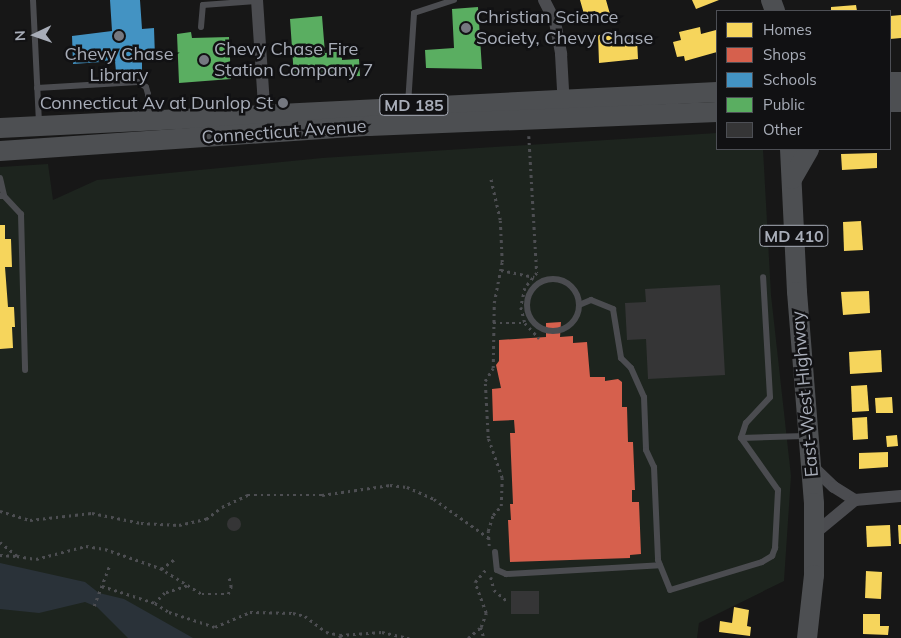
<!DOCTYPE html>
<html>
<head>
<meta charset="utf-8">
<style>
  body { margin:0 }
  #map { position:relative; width:901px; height:638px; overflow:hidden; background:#171717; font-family:Mulish,sans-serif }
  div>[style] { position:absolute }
  .green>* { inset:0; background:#1d241e }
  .water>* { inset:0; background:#2a3239 }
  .homes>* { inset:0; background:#f6d55c }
  .shops>* { inset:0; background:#d6604d }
  .schools>* { inset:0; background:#4393c3 }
  .public>* { inset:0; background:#5aae61 }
  .building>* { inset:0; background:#353536 }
  .round { border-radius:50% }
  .path>* { height:2.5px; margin-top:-1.25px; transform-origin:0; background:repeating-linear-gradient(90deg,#4d4e52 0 2.5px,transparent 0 6.5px) }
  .service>* { height:6px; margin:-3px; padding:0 3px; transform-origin:3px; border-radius:3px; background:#4b4c50 }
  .service>.ring { margin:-3px; padding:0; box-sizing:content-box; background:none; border:6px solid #4b4c50; border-radius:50% }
  .minor>* { height:12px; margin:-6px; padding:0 6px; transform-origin:6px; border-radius:6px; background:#4b4c50 }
  .primary>* { height:20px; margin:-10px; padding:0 10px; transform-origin:10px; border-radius:10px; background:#4d4f52 }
  .dots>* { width:14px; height:14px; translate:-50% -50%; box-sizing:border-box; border:2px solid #111113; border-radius:50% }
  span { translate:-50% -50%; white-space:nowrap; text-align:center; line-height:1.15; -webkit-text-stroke:5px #111113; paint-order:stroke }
  .shield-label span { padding:1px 4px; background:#111113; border:1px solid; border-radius:4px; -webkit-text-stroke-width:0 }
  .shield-label { font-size:16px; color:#a8adb8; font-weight:700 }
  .poi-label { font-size:18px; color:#a8adb8 }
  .left { translate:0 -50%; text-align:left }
  .right { translate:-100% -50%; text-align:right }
  .street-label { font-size:18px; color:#a8adb8 }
  .legend { position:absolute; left:716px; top:10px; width:175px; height:140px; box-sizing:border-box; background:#111113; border:1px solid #4d4f55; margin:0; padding:6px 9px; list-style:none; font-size:15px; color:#a8adb8 }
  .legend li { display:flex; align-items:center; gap:10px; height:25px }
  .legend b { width:25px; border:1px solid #4d4f55 }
  .north { position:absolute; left:10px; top:10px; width:50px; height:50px; -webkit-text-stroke:4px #111113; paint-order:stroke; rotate:267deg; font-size:14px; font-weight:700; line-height:20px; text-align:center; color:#a8adb8 }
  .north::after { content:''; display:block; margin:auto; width:18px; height:22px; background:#a8adb8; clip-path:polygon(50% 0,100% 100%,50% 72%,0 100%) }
</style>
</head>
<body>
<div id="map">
  <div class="green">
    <i style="clip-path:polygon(717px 133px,717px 149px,763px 149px,771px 295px,791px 476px,784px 581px,699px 623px,697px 638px,0 638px,0 167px,48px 164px,53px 200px,97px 180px,322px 158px)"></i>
  </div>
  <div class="water">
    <i style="clip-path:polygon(0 563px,85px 582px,99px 593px,124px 599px,193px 638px,128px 638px,97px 607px,85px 602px,39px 613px,0 609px)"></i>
  </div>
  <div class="homes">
    <i style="clip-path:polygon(580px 0,606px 0,610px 14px,597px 18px,595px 11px,584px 14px)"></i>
    <i style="clip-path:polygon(692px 0,719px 0,696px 9px)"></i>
    <i style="clip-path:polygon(856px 5px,857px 11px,831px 11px,831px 7px)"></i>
    <i style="clip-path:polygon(901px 15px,901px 38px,890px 39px,890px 16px)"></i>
    <i style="clip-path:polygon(700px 27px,701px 34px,716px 30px,717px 52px,685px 61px,684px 56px,677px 57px,673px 42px,681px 40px,679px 32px)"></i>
    <i style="clip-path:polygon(613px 34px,614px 40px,637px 39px,638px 59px,599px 63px,598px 35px)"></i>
    <i style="clip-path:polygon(877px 153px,877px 168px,842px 170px,841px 154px)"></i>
    <i style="clip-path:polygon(861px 221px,863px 250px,844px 251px,843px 222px)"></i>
    <i style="clip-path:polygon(0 225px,5px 225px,5px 239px,11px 239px,12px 267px,5px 267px,8px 307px,14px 307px,15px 327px,12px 327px,13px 348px,0 349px)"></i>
    <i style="clip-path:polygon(869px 291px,870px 313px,843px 315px,841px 292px)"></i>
    <i style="clip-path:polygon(881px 350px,882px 372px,850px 374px,849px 352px)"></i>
    <i style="clip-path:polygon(867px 385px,869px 411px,852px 412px,851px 386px)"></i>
    <i style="clip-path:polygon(892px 397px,893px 413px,876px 413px,875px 398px)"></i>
    <i style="clip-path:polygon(867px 417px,868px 439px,853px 440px,852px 418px)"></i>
    <i style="clip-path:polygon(897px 435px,898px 446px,887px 447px,886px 436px)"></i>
    <i style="clip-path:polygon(888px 452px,888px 467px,859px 469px,859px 453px)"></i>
    <i style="clip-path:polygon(890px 525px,891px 546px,867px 547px,866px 526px)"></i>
    <i style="clip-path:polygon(898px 525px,901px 525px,901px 544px,899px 544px)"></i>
    <i style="clip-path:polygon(866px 571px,882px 572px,881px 599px,865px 598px)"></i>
    <i style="clip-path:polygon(734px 607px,749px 610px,747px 626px,751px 627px,750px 636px,719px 632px,720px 621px,732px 623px)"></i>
    <i style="clip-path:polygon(863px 614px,880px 614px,880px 626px,889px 626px,888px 635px,863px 634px)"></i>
  </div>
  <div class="shops">
    <i style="clip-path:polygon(561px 322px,560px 337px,573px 336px,573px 343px,587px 342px,590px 377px,605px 377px,605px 381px,618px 379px,622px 382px,622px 407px,627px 407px,628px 442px,633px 442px,635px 490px,632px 490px,632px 502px,639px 502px,641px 554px,630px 555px,630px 558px,510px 562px,508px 520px,511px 520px,510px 504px,513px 504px,510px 433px,515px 433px,514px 420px,493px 421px,492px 389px,501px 388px,496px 365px,499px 361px,499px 340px,546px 337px,546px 323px)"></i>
  </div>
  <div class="schools">
    <i style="clip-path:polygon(110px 0,140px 0,142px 29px,154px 28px,155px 57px,142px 58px,142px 71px,116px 72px,115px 61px,73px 64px,72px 36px,112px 31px)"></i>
  </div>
  <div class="public">
    <i style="clip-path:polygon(478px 7px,482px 69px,426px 68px,425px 50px,454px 48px,452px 9px)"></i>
    <i style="clip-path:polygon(322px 16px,325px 53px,342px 51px,342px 60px,359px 59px,360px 76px,339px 77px,338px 74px,294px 77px,290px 19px)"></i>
    <i style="clip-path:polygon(191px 32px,192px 38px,229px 37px,231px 79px,179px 83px,177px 34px)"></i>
  </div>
  <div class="building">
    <i style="clip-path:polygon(720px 285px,725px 375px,648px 379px,646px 339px,627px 340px,625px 303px,646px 302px,645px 289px)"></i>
    <i class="round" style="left:227px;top:517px;width:14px;height:14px"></i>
    <i style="clip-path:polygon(511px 591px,539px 591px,539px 614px,511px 614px)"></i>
  </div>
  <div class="path">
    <i style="left:529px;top:136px;width:137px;rotate:86.7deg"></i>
    <i style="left:537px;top:273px;width:19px;rotate:129deg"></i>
    <i style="left:525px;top:288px;width:19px;rotate:102deg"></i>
    <i style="left:521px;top:307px;width:16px;rotate:76deg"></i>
    <i style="left:525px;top:323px;width:21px;rotate:47deg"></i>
    <i style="left:501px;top:270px;width:34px;rotate:12deg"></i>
    <i style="left:493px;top:323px;width:32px"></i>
    <i style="left:0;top:511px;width:31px;rotate:17deg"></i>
    <i style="left:30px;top:520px;width:62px;rotate:-6.4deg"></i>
    <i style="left:92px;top:513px;width:50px;rotate:11.5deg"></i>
    <i style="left:141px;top:523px;width:38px;rotate:3deg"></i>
    <i style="left:179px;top:525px;width:28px;rotate:-13deg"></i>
    <i style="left:206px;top:519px;width:20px;rotate:-37deg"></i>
    <i style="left:222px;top:507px;width:29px;rotate:-25deg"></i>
    <i style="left:248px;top:495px;width:74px"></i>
    <i style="left:322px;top:495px;width:69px;rotate:-8.4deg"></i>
    <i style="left:390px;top:485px;width:17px;rotate:7deg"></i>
    <i style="left:407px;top:487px;width:30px;rotate:24deg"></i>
    <i style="left:434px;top:499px;width:67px;rotate:35.3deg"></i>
    <i style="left:0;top:542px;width:22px;rotate:39deg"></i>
    <i style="left:17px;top:556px;width:19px;rotate:9deg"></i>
    <i style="left:36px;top:559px;width:52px;rotate:-14.6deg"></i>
    <i style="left:86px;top:546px;width:19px;rotate:9deg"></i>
    <i style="left:105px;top:549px;width:58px;rotate:19.1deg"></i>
    <i style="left:160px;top:568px;width:49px;rotate:31.8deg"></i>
    <i style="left:202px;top:594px;width:26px"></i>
    <i style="left:228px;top:594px;width:8px;rotate:-67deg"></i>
    <i style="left:231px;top:587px;width:9px;rotate:-103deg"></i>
    <i style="left:489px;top:546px;width:15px;rotate:-94deg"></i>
    <i style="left:488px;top:531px;width:17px;rotate:-73deg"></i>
    <i style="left:493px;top:515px;width:12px;rotate:-48deg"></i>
    <i style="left:501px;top:506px;width:28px;rotate:-88deg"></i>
    <i style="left:502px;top:478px;width:42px;rotate:-109.3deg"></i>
    <i style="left:488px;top:438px;width:57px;rotate:-93deg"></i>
    <i style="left:485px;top:381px;width:15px;rotate:-58deg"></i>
    <i style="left:493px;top:368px;width:65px;rotate:-89.1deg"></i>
    <i style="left:494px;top:303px;width:42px;rotate:-79deg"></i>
    <i style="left:502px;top:262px;width:42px;rotate:-92.7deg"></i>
    <i style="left:500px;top:220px;width:45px;rotate:-102.8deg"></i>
    <i style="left:0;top:555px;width:16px;rotate:4deg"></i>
    <i style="left:161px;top:569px;width:19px;rotate:-36deg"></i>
    <i style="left:491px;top:577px;width:13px;rotate:77deg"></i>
    <i style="left:494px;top:590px;width:17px;rotate:40deg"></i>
    <i style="left:102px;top:586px;width:56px;rotate:17.8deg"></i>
    <i style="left:187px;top:586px;width:23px;rotate:162deg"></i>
    <i style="left:165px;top:593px;width:14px;rotate:135deg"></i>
    <i style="left:155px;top:603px;width:17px;rotate:33deg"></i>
    <i style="left:169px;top:612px;width:48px;rotate:18.1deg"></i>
    <i style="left:215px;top:627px;width:38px;rotate:-23deg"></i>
    <i style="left:250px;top:612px;width:43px;rotate:1.3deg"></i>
    <i style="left:293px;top:613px;width:12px;rotate:14deg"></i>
    <i style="left:305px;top:616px;width:26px;rotate:37deg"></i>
    <i style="left:326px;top:632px;width:14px;rotate:12deg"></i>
    <i style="left:94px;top:606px;width:45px;rotate:-69.1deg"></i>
    <i style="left:481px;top:627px;width:11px;rotate:75deg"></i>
    <i style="left:340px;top:638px;width:3px;rotate:-90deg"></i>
    <i style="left:340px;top:635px;width:42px;rotate:-4.1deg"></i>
    <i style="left:382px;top:632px;width:28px;rotate:13deg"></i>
    <i style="left:468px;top:638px;width:17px;rotate:-40deg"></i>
    <i style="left:481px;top:627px;width:15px;rotate:-70deg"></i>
    <i style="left:486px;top:613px;width:33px;rotate:-110deg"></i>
    <i style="left:475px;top:582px;width:18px;rotate:-49deg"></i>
  </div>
  <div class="service">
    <i style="left:33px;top:0;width:122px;rotate:87.2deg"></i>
    <i style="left:201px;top:27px;width:22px;rotate:-85deg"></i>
    <i style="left:203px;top:5px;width:54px;rotate:-4.2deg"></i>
    <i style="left:37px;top:88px;width:101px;rotate:-3.4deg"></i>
    <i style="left:138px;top:82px;width:9px;rotate:32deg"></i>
    <i style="left:146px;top:87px;width:7px;rotate:74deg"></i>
    <i style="left:148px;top:94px;width:23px;rotate:85deg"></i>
    <i style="left:408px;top:104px;width:91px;rotate:-86.2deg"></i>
    <i style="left:414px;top:13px;width:42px;rotate:-18deg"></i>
    <i style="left:0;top:178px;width:18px;rotate:77deg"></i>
    <i style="left:4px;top:196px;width:3px;rotate:180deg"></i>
    <i style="left:4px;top:196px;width:25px;rotate:47deg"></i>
    <i style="left:21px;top:214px;width:156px;rotate:88.5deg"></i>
    <i class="ring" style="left:527px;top:279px;width:46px;height:46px"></i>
    <i style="left:579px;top:305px;width:13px;rotate:-23deg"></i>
    <i style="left:591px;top:300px;width:24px;rotate:22deg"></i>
    <i style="left:613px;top:309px;width:50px;rotate:80.7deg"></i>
    <i style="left:621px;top:358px;width:14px;rotate:45deg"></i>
    <i style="left:631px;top:368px;width:32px;rotate:66deg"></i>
    <i style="left:644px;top:397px;width:53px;rotate:87.8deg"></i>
    <i style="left:646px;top:450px;width:19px;rotate:65deg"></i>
    <i style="left:654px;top:467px;width:93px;rotate:87.5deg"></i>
    <i style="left:658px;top:560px;width:32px;rotate:68deg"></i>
    <i style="left:670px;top:590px;width:96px;rotate:-16.9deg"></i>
    <i style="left:762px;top:562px;width:12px;rotate:-31deg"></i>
    <i style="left:772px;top:556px;width:9px;rotate:-69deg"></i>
    <i style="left:775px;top:548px;width:58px;rotate:-87deg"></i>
    <i style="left:778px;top:490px;width:64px;rotate:-125.4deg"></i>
    <i style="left:741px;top:438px;width:16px;rotate:-72deg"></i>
    <i style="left:746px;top:423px;width:35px;rotate:-47deg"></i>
    <i style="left:770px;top:397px;width:120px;rotate:-93.3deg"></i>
    <i style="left:741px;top:438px;width:64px;rotate:-1.8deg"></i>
    <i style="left:495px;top:552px;width:18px;rotate:84deg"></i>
    <i style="left:497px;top:570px;width:10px;rotate:24deg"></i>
    <i style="left:506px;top:574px;width:154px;rotate:-3.3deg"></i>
  </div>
  <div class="minor">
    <i style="left:257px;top:0;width:120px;rotate:86.2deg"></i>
    <i style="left:544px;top:0;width:25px;rotate:63deg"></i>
    <i style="left:555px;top:22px;width:33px;rotate:79deg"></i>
    <i style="left:561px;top:54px;width:53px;rotate:86.8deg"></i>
    <i style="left:812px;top:466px;width:30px;rotate:44deg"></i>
    <i style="left:834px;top:487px;width:25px;rotate:32deg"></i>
    <i style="left:855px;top:500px;width:46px;rotate:-5deg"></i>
    <i style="left:814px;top:534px;width:53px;rotate:-39.7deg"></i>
  </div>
  <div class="primary">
    <i style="left:771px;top:0;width:12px;rotate:70deg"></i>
    <i style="left:890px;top:82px;width:11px"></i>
    <i style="left:890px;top:102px;width:11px"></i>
    <i style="left:0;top:128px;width:718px;rotate:-2.87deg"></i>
    <i style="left:790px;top:149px;width:143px;rotate:87.2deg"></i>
    <i style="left:797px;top:292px;width:212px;rotate:85.4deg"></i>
    <i style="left:814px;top:503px;width:72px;rotate:90deg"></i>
    <i style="left:814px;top:575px;width:63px;rotate:96.3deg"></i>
    <i style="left:0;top:151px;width:370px;rotate:-3.9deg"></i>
    <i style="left:369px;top:126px;width:348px;rotate:-2.3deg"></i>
    <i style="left:792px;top:179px;width:34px;rotate:-60deg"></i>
  </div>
  <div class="dots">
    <i style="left:466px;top:28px;background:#757880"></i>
    <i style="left:119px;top:36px;background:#757880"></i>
    <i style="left:204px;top:60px;background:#757880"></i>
    <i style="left:283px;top:103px;background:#757880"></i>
  </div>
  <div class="shield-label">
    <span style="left:414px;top:105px">MD 185</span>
    <span style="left:794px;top:236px">MD 410</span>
  </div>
  <div class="poi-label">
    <span class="left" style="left:476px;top:28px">Christian Science<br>Society, Chevy Chase</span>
    <span class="left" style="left:214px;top:60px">Chevy Chase Fire<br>Station Company 7</span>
    <span style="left:119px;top:65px">Chevy Chase<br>Library</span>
    <span class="right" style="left:273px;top:103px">Connecticut Av at Dunlop St</span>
  </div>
  <div class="street-label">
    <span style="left:284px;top:132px;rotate:-4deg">Connecticut Avenue</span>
    <span style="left:805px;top:394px;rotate:-95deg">East-West Highway</span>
  </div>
  <ul class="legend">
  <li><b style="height:14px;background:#f6d55c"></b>Homes</li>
  <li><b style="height:14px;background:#d6604d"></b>Shops</li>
  <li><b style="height:14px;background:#4393c3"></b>Schools</li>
  <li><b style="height:14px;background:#5aae61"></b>Public</li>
  <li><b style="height:14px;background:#353536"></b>Other</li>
  </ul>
  <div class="north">N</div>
</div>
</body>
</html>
